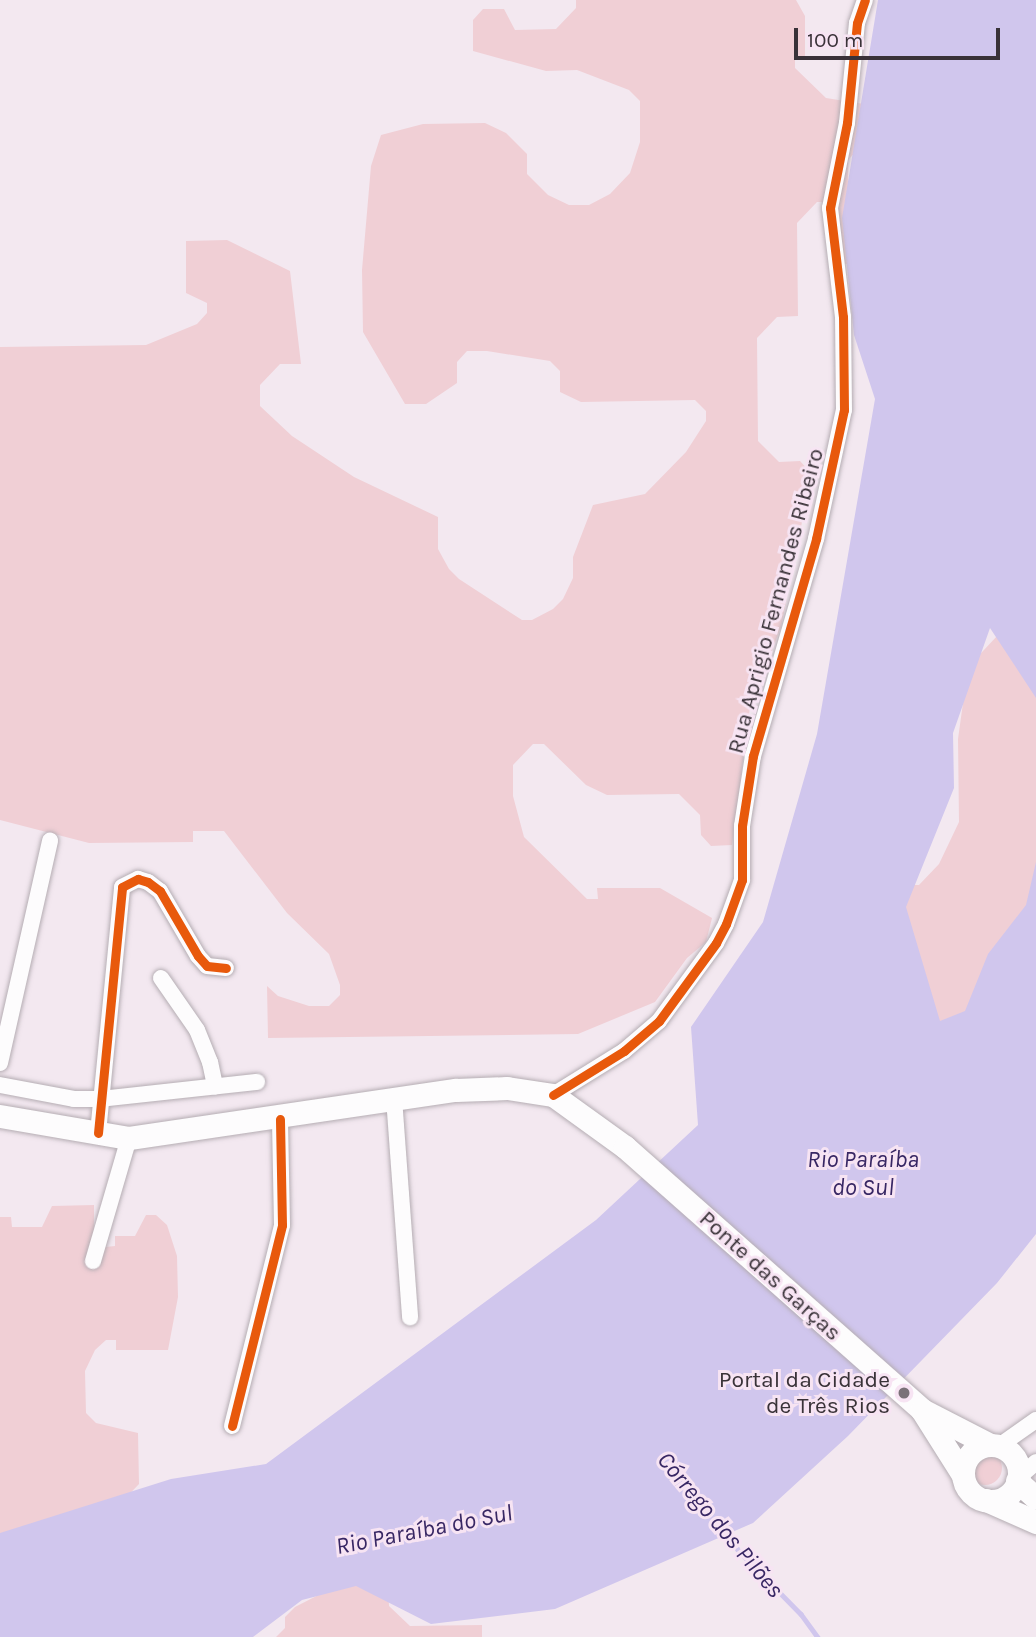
<!DOCTYPE html>
<html>
<head>
<meta charset="utf-8">
<style>
  body { margin:0 }
  #map { position:relative; width:1036px; height:1637px; overflow:hidden; background:#f3e8f0; font-family:Karla,sans-serif }
  div>[style] { position:absolute }
  .green>* { inset:0; background:#f0cfd5 }
  .round { border-radius:50% }
  .water>* { inset:0; background:#d0c6ed }
  .stream>* { height:4.5px; margin:-2.25px; padding:0 2.25px; transform-origin:2.25px; border-radius:2.25px; background:#d0c6ed }
  .roads { filter:drop-shadow(0 0 2px #b5adb3) drop-shadow(0 0 2px #b5adb3) }
  .street>* { height:16px; margin:-8px; padding:0 8px; transform-origin:8px; border-radius:8px; background:#fdfcfd }
  .secondary>* { height:23px; margin:-11.5px; padding:0 11.5px; transform-origin:11.5px; border-radius:11.5px; background:#fdfcfd }
  .secondary>.ring { margin:-11.5px; padding:0; box-sizing:content-box; background:none; border:23px solid #fdfcfd; border-radius:50% }
  .cycleway>* { height:9px; margin:-4.5px; padding:0 4.5px; transform-origin:4.5px; border-radius:4.5px; background:#e8590c }
  .dots>* { width:19px; height:19px; translate:-50% -50%; box-sizing:border-box; border:4px solid #f7e4f3; border-radius:50% }
  span { translate:-50% -50%; white-space:nowrap; text-align:center; line-height:1.15; -webkit-text-stroke:6px #f7e4f3; paint-order:stroke }
  .street-label { font-size:23px; color:#393238 }
  .poi-label { font-size:23px; color:#393238 }
  .right { translate:-100% -50%; text-align:right }
  .water-label { font-size:24px; color:#382764; font-style:italic }
  .scale { position:absolute; left:794px; top:28px; width:206px; height:32px; box-sizing:border-box; border:4px solid #393238; border-top:0; padding-left:9px; font-size:21px; line-height:24px; white-space:nowrap; color:#393238; -webkit-text-stroke:5px #f7e4f3; paint-order:stroke }
</style>
</head>
<body>
<div id="map">
  <div class="green">
    <i style="clip-path:polygon(576px 0,796px 0,805px 16px,805px 57px,795px 58px,795px 68px,826px 98px,889px 108px,868px 139px,848px 160px,849px 232px,859px 264px,839px 264px,828px 202px,817px 202px,797px 223px,798px 316px,777px 317px,757px 338px,758px 441px,779px 462px,800px 461px,810px 472px,810px 482px,781px 627px,750px 707px,732px 845px,711px 846px,701px 835px,700px 815px,679px 794px,607px 795px,586px 785px,544px 744px,533px 744px,513px 765px,513px 796px,524px 837px,587px 899px,598px 899px,597px 888px,660px 888px,712px 918px,706px 942px,687px 958px,655px 1002px,578px 1034px,268px 1038px,267px 986px,278px 996px,309px 1006px,329px 1006px,340px 995px,340px 985px,329px 954px,287px 913px,224px 831px,193px 831px,193px 842px,89px 843px,0 820px,0 347px,146px 345px,197px 324px,207px 313px,207px 303px,186px 293px,186px 241px,227px 240px,290px 271px,301px 364px,280px 364px,260px 385px,260px 406px,292px 436px,354px 477px,438px 517px,438px 549px,449px 569px,459px 579px,522px 620px,532px 620px,553px 609px,563px 599px,573px 578px,573px 557px,593px 505px,645px 494px,686px 452px,706px 421px,706px 411px,695px 400px,581px 402px,560px 392px,560px 371px,550px 361px,487px 351px,467px 351px,457px 362px,457px 383px,426px 404px,405px 404px,363px 332px,362px 270px,371px 166px,381px 135px,423px 124px,485px 123px,506px 133px,527px 154px,527px 174px,548px 195px,569px 205px,589px 205px,610px 194px,630px 173px,640px 142px,640px 101px,629px 90px,577px 70px,546px 71px,473px 51px,473px 20px,483px 9px,504px 9px,515px 30px,556px 29px,576px 8px)"></i>
    <i style="clip-path:polygon(998px 635px,1036px 676px,1036px 934px,931px 1061px,898px 885px,919px 885px,939px 864px,959px 822px,958px 739px,968px 667px)"></i>
    <i style="clip-path:polygon(94px 1205px,94px 1236px,105px 1247px,115px 1246px,115px 1236px,135px 1236px,146px 1215px,156px 1215px,167px 1225px,177px 1256px,178px 1297px,168px 1350px,116px 1350px,116px 1340px,106px 1340px,95px 1350px,85px 1371px,86px 1413px,96px 1423px,138px 1433px,139px 1484px,118px 1506px,0 1537px,0 1217px,11px 1217px,12px 1227px,42px 1227px,52px 1206px)"></i>
    <i class="round" style="left:968px;top:1451px;width:34px;height:34px"></i>
    <i style="clip-path:polygon(388px 1585px,389px 1606px,410px 1626px,482px 1625px,482px 1637px,276px 1637px,285px 1628px,285px 1617px,295px 1607px,336px 1586px)"></i>
  </div>
  <div class="water">
    <i style="clip-path:polygon(878px 0,1036px 0,1036px 698px,990px 628px,953px 733px,954px 788px,906px 907px,940px 1021px,965px 1011px,988px 954px,1026px 905px,1036px 862px,1036px 1234px,997px 1283px,848px 1436px,753px 1523px,555px 1609px,431px 1624px,356px 1586px,302px 1600px,253px 1637px,0 1637px,0 1533px,171px 1479px,266px 1464px,596px 1220px,698px 1125px,691px 1027px,763px 922px,817px 734px,875px 399px,854px 335px,842px 218px)"></i>
  </div>
  <div class="stream">
    <i style="left:726px;top:1529px;width:24px;rotate:60deg"></i>
    <i style="left:738px;top:1550px;width:90px;rotate:45.5deg"></i>
    <i style="left:801px;top:1614px;width:29px;rotate:54deg"></i>
  </div>
  <div class="roads">
    <div class="street">
      <i style="left:161px;top:978px;width:63px;rotate:55.3deg"></i>
      <i style="left:197px;top:1030px;width:35px;rotate:68deg"></i>
      <i style="left:210px;top:1062px;width:25px;rotate:78deg"></i>
      <i style="left:0;top:1063px;width:228px;rotate:-77.3deg"></i>
      <i style="left:0;top:1085px;width:75px;rotate:10.7deg"></i>
      <i style="left:74px;top:1099px;width:26px"></i>
      <i style="left:100px;top:1099px;width:158px;rotate:-6.2deg"></i>
      <i style="left:553px;top:1095px;width:84px;rotate:-31.8deg"></i>
      <i style="left:624px;top:1051px;width:46px;rotate:-40.6deg"></i>
      <i style="left:659px;top:1021px;width:97px;rotate:-53.8deg"></i>
      <i style="left:716px;top:943px;width:21px;rotate:-62deg"></i>
      <i style="left:726px;top:924px;width:47px;rotate:-70deg"></i>
      <i style="left:742px;top:880px;width:54px;rotate:-90deg"></i>
      <i style="left:742px;top:826px;width:71px;rotate:-81.1deg"></i>
      <i style="left:753px;top:756px;width:226px;rotate:-73.8deg"></i>
      <i style="left:816px;top:539px;width:132px;rotate:-77.8deg"></i>
      <i style="left:844px;top:410px;width:93px;rotate:-90.6deg"></i>
      <i style="left:843px;top:317px;width:110px;rotate:-96.8deg"></i>
      <i style="left:830px;top:208px;width:87px;rotate:-78.7deg"></i>
      <i style="left:847px;top:123px;width:100px;rotate:-84.3deg"></i>
      <i style="left:857px;top:23px;width:24px;rotate:-71deg"></i>
      <i style="left:394px;top:1098px;width:220px;rotate:85.8deg"></i>
      <i style="left:98px;top:1133px;width:247px;rotate:-84.4deg"></i>
      <i style="left:122px;top:887px;width:18px;rotate:-27deg"></i>
      <i style="left:138px;top:879px;width:10px;rotate:17deg"></i>
      <i style="left:148px;top:882px;width:15px;rotate:37deg"></i>
      <i style="left:160px;top:891px;width:75px;rotate:59.7deg"></i>
      <i style="left:198px;top:956px;width:13px;rotate:48deg"></i>
      <i style="left:207px;top:966px;width:19px;rotate:6deg"></i>
      <i style="left:93px;top:1261px;width:128px;rotate:-73.7deg"></i>
      <i style="left:232px;top:1426px;width:207px;rotate:-76deg"></i>
      <i style="left:282px;top:1225px;width:106px;rotate:-91.1deg"></i>
      <i style="left:999px;top:1446px;width:45px;rotate:-35.1deg"></i>
      <i style="left:1019px;top:1477px;width:23px;rotate:-41deg"></i>
    </div>
    <div class="secondary">
      <i style="left:0;top:1116px;width:131px;rotate:9.7deg"></i>
      <i style="left:129px;top:1138px;width:331px;rotate:-8.4deg"></i>
      <i style="left:456px;top:1090px;width:51px;rotate:-2.2deg"></i>
      <i style="left:507px;top:1088px;width:47px;rotate:8.7deg"></i>
      <i style="left:553px;top:1095px;width:89px;rotate:35.8deg"></i>
      <i style="left:625px;top:1147px;width:397px;rotate:41.5deg"></i>
      <i style="left:922px;top:1410px;width:77px;rotate:57.8deg"></i>
      <i style="left:922px;top:1410px;width:76px;rotate:27.2deg"></i>
      <i class="ring" style="left:963px;top:1445px;width:33px;height:33px"></i>
      <i style="left:1017px;top:1481px;width:25px;rotate:42deg"></i>
      <i style="left:986px;top:1500px;width:55px;rotate:23.7deg"></i>
    </div>
  </div>
  <div class="cycleway">
    <i style="left:553px;top:1095px;width:84px;rotate:-31.8deg"></i>
    <i style="left:624px;top:1051px;width:46px;rotate:-40.6deg"></i>
    <i style="left:659px;top:1021px;width:97px;rotate:-53.8deg"></i>
    <i style="left:716px;top:943px;width:21px;rotate:-62deg"></i>
    <i style="left:726px;top:924px;width:47px;rotate:-70deg"></i>
    <i style="left:742px;top:880px;width:54px;rotate:-90deg"></i>
    <i style="left:742px;top:826px;width:71px;rotate:-81.1deg"></i>
    <i style="left:753px;top:756px;width:226px;rotate:-73.8deg"></i>
    <i style="left:816px;top:539px;width:132px;rotate:-77.8deg"></i>
    <i style="left:844px;top:410px;width:93px;rotate:-90.6deg"></i>
    <i style="left:843px;top:317px;width:110px;rotate:-96.8deg"></i>
    <i style="left:830px;top:208px;width:87px;rotate:-78.7deg"></i>
    <i style="left:847px;top:123px;width:100px;rotate:-84.3deg"></i>
    <i style="left:857px;top:23px;width:24px;rotate:-71deg"></i>
    <i style="left:98px;top:1133px;width:247px;rotate:-84.4deg"></i>
    <i style="left:122px;top:887px;width:18px;rotate:-27deg"></i>
    <i style="left:138px;top:879px;width:10px;rotate:17deg"></i>
    <i style="left:148px;top:882px;width:15px;rotate:37deg"></i>
    <i style="left:160px;top:891px;width:75px;rotate:59.7deg"></i>
    <i style="left:198px;top:956px;width:13px;rotate:48deg"></i>
    <i style="left:207px;top:966px;width:19px;rotate:6deg"></i>
    <i style="left:232px;top:1426px;width:207px;rotate:-76deg"></i>
    <i style="left:282px;top:1225px;width:106px;rotate:-91.1deg"></i>
  </div>
  <div class="dots">
    <i style="left:904px;top:1393px;background:#7a7278"></i>
  </div>
  <div class="street-label">
    <span style="left:776px;top:601px;rotate:-75deg">Rua Aprigio Fernandes Ribeiro</span>
    <span style="left:770px;top:1276px;rotate:42deg">Ponte das Garças</span>
  </div>
  <div class="poi-label">
    <span class="right" style="left:890px;top:1393px">Portal da Cidade<br>de Três Rios</span>
  </div>
  <div class="water-label">
    <span style="left:863px;top:1174px">Rio Paraíba<br>do Sul</span>
    <span style="left:720px;top:1525px;rotate:50deg">Córrego dos Pilões</span>
    <span style="left:424px;top:1530px;rotate:-11deg">Rio Paraíba do Sul</span>
  </div>
  <div class="scale">100 m</div>
</div>
</body>
</html>
